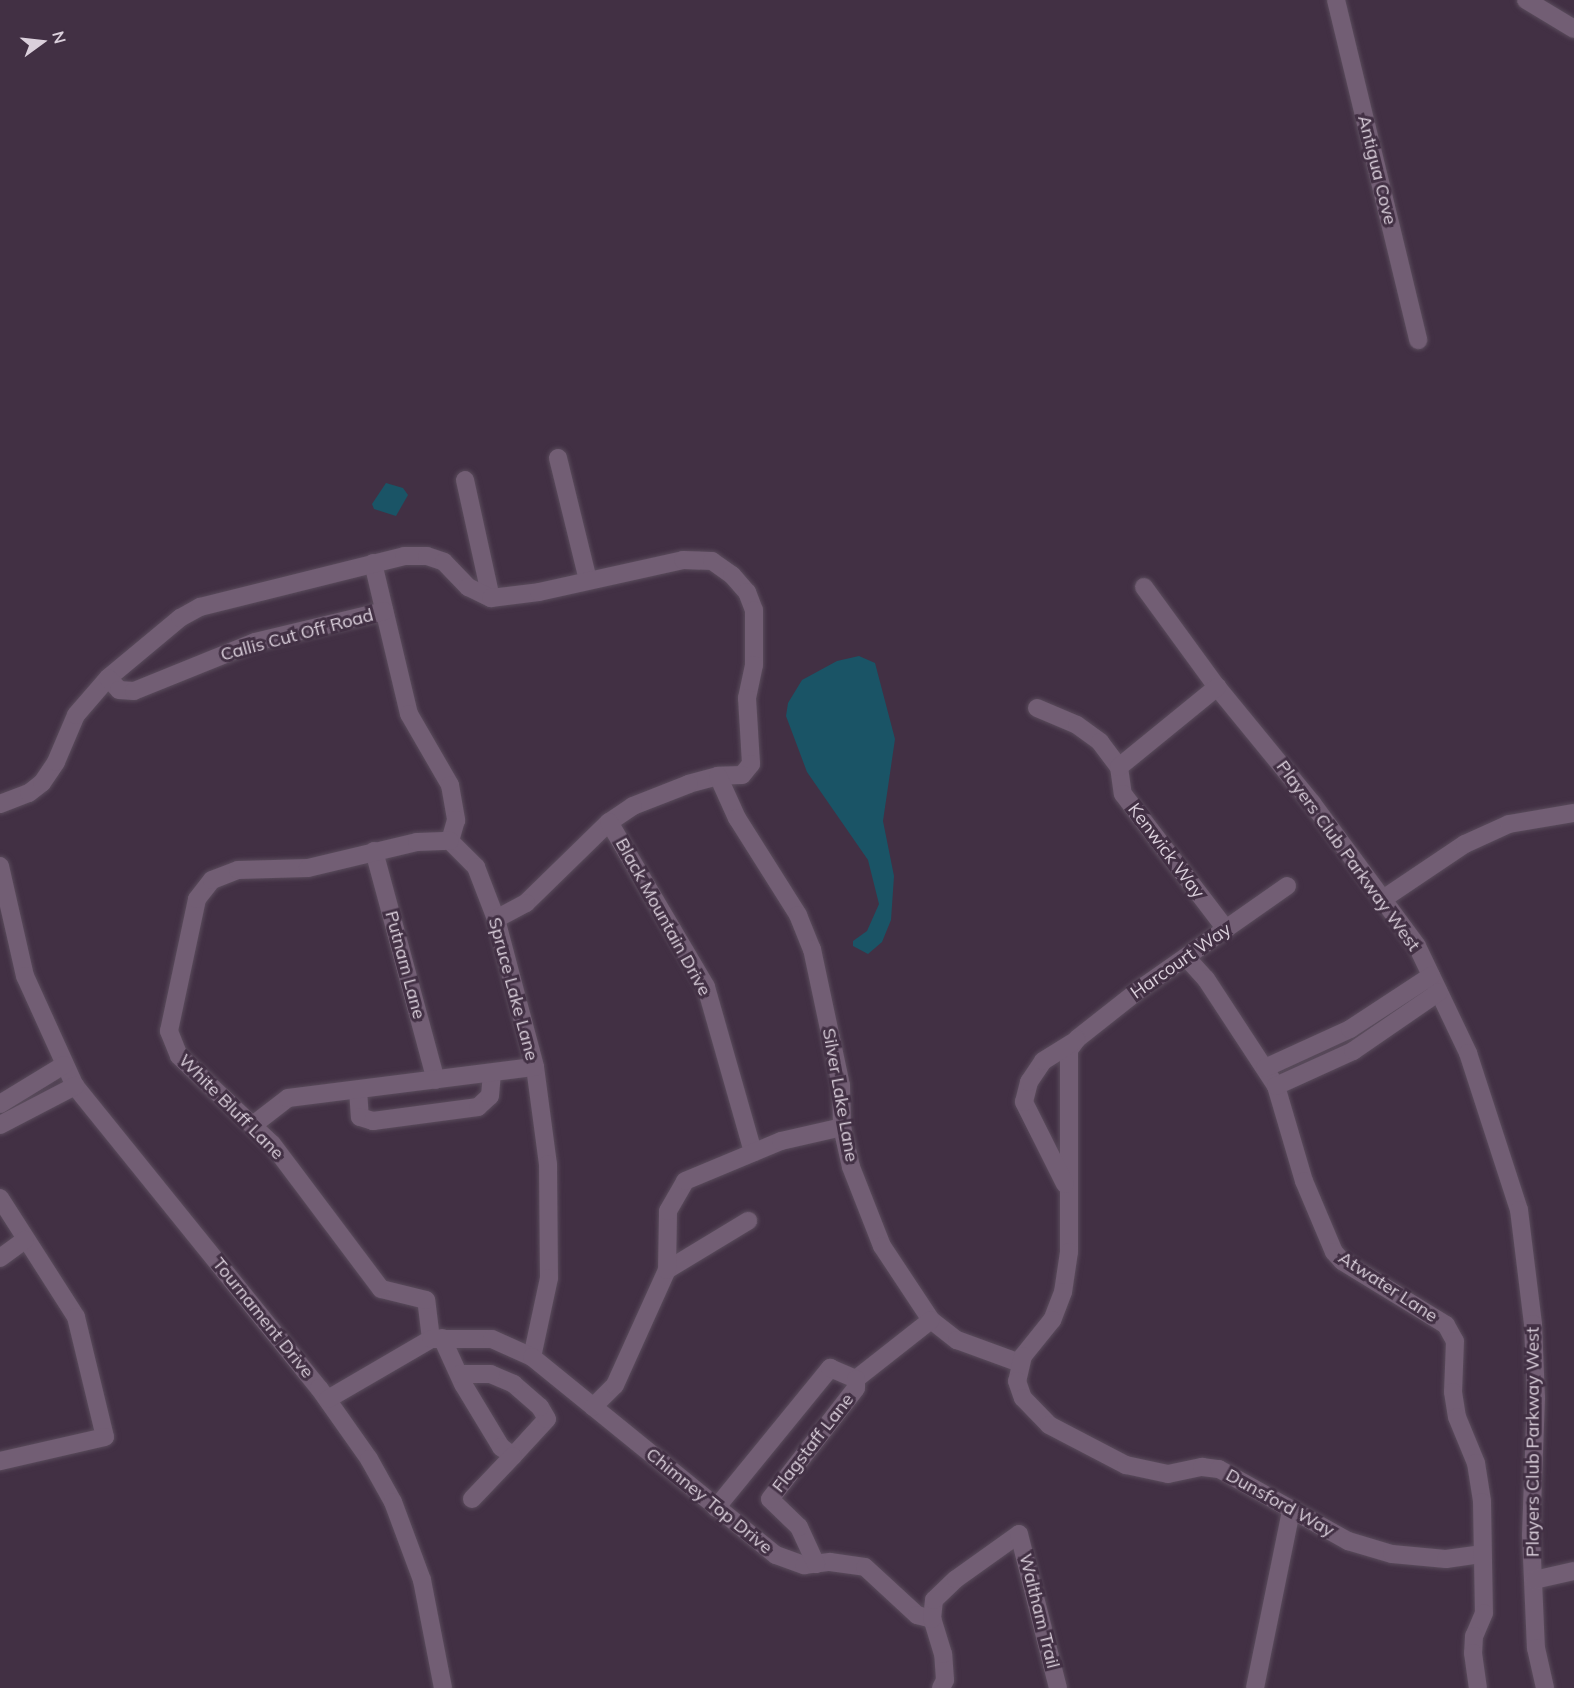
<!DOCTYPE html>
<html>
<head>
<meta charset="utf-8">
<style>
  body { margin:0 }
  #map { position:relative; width:1574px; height:1688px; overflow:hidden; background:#423044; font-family:Mulish,sans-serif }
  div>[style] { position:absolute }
  .water>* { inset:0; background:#1a5466 }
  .roads { filter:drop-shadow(0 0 2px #5a4c5c) drop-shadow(0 0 2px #5a4c5c) }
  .minor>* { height:18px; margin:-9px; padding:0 9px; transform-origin:9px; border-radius:9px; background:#725e74 }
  span { translate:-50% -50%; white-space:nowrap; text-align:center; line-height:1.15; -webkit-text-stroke:6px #423044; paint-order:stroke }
  .street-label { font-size:18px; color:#dbd0dc }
  .north { position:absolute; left:12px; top:12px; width:60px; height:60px; -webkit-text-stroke:4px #423044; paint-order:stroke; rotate:75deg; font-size:16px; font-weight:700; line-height:24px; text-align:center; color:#dbd0dc }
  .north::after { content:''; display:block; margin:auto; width:21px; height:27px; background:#dbd0dc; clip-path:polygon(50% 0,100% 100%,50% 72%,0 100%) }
</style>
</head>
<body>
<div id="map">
  <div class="water">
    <i style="clip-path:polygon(386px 483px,403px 488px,408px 495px,396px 516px,374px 509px,372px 504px)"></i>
    <i style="clip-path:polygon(859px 656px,875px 663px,895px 739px,883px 821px,894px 876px,891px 920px,882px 942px,868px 954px,853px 946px,853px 941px,867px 931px,879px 904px,868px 860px,807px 772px,786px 716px,788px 703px,802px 680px,837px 661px)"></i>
  </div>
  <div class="roads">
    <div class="minor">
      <i style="left:1336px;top:0;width:350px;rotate:76.4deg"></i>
      <i style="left:1526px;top:0;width:56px;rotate:31.1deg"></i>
      <i style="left:558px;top:458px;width:126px;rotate:76.2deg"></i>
      <i style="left:465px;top:480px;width:121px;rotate:77.6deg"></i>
      <i style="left:373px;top:563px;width:155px;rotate:76.6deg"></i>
      <i style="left:409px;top:714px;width:82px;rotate:60deg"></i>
      <i style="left:450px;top:785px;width:36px;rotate:80deg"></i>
      <i style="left:456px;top:820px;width:22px;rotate:106deg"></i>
      <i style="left:450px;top:841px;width:37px;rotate:45deg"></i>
      <i style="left:476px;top:867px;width:56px;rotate:69deg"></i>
      <i style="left:496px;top:919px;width:153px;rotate:75.2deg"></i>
      <i style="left:535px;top:1067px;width:98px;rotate:82.4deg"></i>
      <i style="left:548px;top:1164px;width:114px;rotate:89.5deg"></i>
      <i style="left:549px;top:1278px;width:81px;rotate:102.1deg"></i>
      <i style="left:1144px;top:587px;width:124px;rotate:53.9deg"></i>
      <i style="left:1217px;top:687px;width:150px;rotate:50.7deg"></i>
      <i style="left:1312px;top:803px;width:177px;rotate:53.7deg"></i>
      <i style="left:1417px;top:946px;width:119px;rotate:64.5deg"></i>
      <i style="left:1468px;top:1053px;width:165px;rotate:72deg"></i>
      <i style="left:1519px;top:1210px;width:115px;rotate:83deg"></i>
      <i style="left:1533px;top:1324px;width:74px;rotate:87.7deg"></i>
      <i style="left:1536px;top:1398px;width:137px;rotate:92.1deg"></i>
      <i style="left:1531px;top:1535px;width:113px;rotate:87.5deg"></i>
      <i style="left:1536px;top:1648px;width:41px;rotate:77.3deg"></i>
      <i style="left:108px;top:678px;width:94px;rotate:-39.8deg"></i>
      <i style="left:180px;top:618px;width:23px;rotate:-29deg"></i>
      <i style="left:200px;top:607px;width:210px;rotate:-14deg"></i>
      <i style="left:404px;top:556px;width:23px"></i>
      <i style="left:427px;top:556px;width:18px;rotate:19deg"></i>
      <i style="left:444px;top:562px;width:35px;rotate:46deg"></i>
      <i style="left:468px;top:587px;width:25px;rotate:26deg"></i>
      <i style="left:491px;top:598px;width:48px;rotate:-7.1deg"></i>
      <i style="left:539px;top:592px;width:148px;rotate:-12.5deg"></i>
      <i style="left:683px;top:560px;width:29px;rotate:2deg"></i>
      <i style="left:712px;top:561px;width:24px;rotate:35deg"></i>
      <i style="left:732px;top:575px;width:23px;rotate:49deg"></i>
      <i style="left:747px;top:592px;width:19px;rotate:69deg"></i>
      <i style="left:754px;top:610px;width:55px;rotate:90deg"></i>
      <i style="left:754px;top:665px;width:34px;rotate:102deg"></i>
      <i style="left:747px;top:698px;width:66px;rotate:86.5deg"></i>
      <i style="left:751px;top:764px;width:14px;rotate:129deg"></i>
      <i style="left:742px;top:775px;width:24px;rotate:178deg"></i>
      <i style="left:718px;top:776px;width:30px;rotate:165deg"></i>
      <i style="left:689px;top:784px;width:60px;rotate:158.6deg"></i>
      <i style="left:633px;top:806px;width:29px;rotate:146deg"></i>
      <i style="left:609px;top:822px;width:116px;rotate:135.7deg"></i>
      <i style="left:526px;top:903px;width:34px;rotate:152deg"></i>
      <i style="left:1037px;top:708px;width:43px;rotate:23deg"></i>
      <i style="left:1077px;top:725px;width:29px;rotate:36deg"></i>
      <i style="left:1100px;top:742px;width:31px;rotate:53deg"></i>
      <i style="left:1119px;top:767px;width:27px;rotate:82deg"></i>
      <i style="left:1123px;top:794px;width:170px;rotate:52.7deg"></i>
      <i style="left:1119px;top:767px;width:127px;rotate:-39.2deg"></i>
      <i style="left:718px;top:776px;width:46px;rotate:65.7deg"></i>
      <i style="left:737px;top:818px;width:115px;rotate:57.8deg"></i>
      <i style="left:798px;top:915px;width:37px;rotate:68deg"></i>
      <i style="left:812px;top:949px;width:139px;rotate:78deg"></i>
      <i style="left:841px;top:1085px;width:42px;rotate:88.6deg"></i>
      <i style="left:842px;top:1127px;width:41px;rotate:77.3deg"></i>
      <i style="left:851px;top:1167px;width:85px;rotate:68.6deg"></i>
      <i style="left:882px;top:1246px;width:89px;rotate:56.5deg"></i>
      <i style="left:931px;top:1320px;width:33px;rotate:38deg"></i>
      <i style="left:957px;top:1340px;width:67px;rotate:20.1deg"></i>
      <i style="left:0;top:804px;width:31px;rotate:-21deg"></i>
      <i style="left:29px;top:793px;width:16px;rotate:-38deg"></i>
      <i style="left:42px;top:783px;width:25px;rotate:-56deg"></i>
      <i style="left:56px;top:762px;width:51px;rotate:-66.9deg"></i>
      <i style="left:76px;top:715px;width:49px;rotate:-49.1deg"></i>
      <i style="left:108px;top:678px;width:16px;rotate:47deg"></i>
      <i style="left:119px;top:690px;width:15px;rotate:4deg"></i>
      <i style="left:134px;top:691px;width:131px;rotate:-22deg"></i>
      <i style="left:255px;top:642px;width:133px;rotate:-13.5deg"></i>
      <i style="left:609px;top:822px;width:191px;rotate:59.5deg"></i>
      <i style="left:706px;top:987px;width:172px;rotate:74.1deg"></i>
      <i style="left:374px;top:851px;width:237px;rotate:74.9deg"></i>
      <i style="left:0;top:866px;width:113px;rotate:77.2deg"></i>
      <i style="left:25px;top:976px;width:121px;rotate:65.6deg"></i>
      <i style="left:75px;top:1086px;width:388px;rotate:51.1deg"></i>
      <i style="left:319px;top:1388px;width:87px;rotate:54.8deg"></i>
      <i style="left:369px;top:1459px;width:49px;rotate:60.8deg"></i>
      <i style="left:393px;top:1502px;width:83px;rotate:69.6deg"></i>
      <i style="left:422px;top:1580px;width:110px;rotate:79deg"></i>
      <i style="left:1287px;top:886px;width:174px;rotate:145deg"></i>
      <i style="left:1144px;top:986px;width:85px;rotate:141.7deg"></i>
      <i style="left:1077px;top:1039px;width:14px;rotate:126deg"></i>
      <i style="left:1069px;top:1050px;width:202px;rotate:90deg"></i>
      <i style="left:1069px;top:1252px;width:40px;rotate:98.5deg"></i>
      <i style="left:1063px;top:1292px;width:30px;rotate:111deg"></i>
      <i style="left:1052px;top:1320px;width:46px;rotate:128.9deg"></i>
      <i style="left:1023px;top:1356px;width:26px;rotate:103deg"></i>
      <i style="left:1017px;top:1381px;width:18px;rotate:71deg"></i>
      <i style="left:1023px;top:1398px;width:37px;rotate:46deg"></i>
      <i style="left:1049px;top:1425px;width:87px;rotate:27.5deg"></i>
      <i style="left:1126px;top:1465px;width:43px;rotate:12.1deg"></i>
      <i style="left:1168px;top:1474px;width:35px;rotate:-12deg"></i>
      <i style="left:1202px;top:1467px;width:17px;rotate:7deg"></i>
      <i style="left:1219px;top:1469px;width:148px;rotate:29.2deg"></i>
      <i style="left:1348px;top:1541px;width:46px;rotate:16.5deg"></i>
      <i style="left:1392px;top:1554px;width:54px;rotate:5.3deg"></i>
      <i style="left:1446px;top:1559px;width:37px;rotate:-8deg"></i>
      <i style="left:1383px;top:899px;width:99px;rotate:-33.9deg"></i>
      <i style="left:1465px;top:844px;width:48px;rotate:-24.4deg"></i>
      <i style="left:1509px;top:824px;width:66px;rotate:-9.6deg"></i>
      <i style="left:1186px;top:957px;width:30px;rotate:48deg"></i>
      <i style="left:1206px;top:979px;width:128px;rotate:56.8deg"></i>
      <i style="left:1276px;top:1086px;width:99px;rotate:73.6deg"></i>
      <i style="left:1304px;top:1181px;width:77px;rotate:67.1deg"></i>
      <i style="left:1334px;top:1252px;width:12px;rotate:48deg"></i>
      <i style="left:1342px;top:1261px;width:122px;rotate:31.6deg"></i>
      <i style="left:1446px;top:1325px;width:18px;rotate:61deg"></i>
      <i style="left:1455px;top:1341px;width:51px;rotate:92.2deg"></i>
      <i style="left:1453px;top:1392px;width:25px;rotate:81deg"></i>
      <i style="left:1457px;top:1417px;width:50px;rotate:67.6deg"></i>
      <i style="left:1476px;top:1463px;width:39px;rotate:81deg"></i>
      <i style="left:1482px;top:1502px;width:111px;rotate:89deg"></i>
      <i style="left:1484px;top:1613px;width:25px;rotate:113deg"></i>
      <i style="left:1474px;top:1636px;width:17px;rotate:93deg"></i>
      <i style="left:1473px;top:1653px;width:35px;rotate:82deg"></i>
      <i style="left:1265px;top:1068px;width:94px;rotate:-24.6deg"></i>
      <i style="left:1350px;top:1029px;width:97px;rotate:-33.2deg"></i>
      <i style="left:1276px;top:1086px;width:85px;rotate:-24.4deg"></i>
      <i style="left:1353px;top:1051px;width:104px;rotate:-34.5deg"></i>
      <i style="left:358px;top:1090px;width:27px;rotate:86deg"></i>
      <i style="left:360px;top:1117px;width:14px;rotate:17deg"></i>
      <i style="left:373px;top:1121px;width:106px;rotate:-7.6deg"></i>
      <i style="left:478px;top:1107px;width:16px;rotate:-43deg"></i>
      <i style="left:490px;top:1096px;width:23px;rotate:-85deg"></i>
      <i style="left:0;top:1104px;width:75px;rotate:-31.4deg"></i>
      <i style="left:0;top:1125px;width:85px;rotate:-27.5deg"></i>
      <i style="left:253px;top:1125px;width:44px;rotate:-37.6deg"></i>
      <i style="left:288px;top:1098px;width:249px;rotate:-7.2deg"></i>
      <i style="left:1065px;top:1184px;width:92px;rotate:-116.6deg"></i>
      <i style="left:1024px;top:1102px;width:21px;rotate:-76deg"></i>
      <i style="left:1029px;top:1082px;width:25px;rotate:-56deg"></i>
      <i style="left:1043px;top:1061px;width:39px;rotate:-32deg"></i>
      <i style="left:0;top:1198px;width:141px;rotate:57.4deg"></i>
      <i style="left:76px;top:1317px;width:123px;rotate:76.4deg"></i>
      <i style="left:105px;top:1437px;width:108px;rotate:167.1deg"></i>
      <i style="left:0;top:1258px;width:31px;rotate:-36deg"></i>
      <i style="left:667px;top:1270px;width:95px;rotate:-31.2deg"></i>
      <i style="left:442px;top:1338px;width:51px;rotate:65.5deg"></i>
      <i style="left:463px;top:1384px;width:74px;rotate:58.9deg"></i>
      <i style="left:501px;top:1447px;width:15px;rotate:37deg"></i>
      <i style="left:513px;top:1456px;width:50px;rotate:-47.4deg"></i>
      <i style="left:547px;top:1419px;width:14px;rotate:-120deg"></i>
      <i style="left:540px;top:1407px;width:35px;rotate:-139deg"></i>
      <i style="left:514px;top:1384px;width:25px;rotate:-157deg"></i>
      <i style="left:491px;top:1374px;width:32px;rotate:180deg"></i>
      <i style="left:431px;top:1339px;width:39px;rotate:-97deg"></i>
      <i style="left:426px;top:1300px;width:46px;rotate:-166.3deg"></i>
      <i style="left:381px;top:1289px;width:181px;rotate:-126.9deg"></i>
      <i style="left:272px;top:1144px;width:128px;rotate:-136.6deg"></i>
      <i style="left:179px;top:1056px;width:27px;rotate:-112deg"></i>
      <i style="left:169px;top:1031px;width:135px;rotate:-78deg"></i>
      <i style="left:197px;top:899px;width:24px;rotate:-52deg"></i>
      <i style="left:212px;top:880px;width:28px;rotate:-21deg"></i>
      <i style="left:238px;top:870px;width:70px;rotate:-1.6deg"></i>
      <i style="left:308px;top:868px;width:112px;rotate:-13.4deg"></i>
      <i style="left:417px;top:842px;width:33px;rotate:-2deg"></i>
      <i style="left:856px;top:1379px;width:95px;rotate:-38.2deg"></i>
      <i style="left:328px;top:1399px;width:119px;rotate:-30.2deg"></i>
      <i style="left:431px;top:1339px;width:61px"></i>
      <i style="left:492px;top:1339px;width:44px;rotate:24.2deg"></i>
      <i style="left:532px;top:1357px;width:314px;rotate:39.1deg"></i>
      <i style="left:776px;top:1555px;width:30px;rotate:20deg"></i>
      <i style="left:804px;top:1565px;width:26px;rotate:-7deg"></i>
      <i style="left:830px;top:1562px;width:35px;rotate:8deg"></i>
      <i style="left:865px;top:1567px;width:71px;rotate:42.7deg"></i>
      <i style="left:917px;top:1615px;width:16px;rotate:15deg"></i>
      <i style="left:593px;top:1407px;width:31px;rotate:-45deg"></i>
      <i style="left:615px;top:1385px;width:126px;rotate:-65.7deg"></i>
      <i style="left:667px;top:1270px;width:59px;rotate:-89deg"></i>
      <i style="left:668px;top:1211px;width:34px;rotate:-60deg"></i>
      <i style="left:685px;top:1181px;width:104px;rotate:-22.6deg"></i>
      <i style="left:781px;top:1141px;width:63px;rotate:-12.9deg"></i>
      <i style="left:472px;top:1499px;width:59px;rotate:-46.4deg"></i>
      <i style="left:716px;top:1508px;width:181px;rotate:-50.8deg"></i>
      <i style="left:830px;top:1368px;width:28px;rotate:23deg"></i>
      <i style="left:816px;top:1564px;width:41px;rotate:-114.7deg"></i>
      <i style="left:799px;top:1527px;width:40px;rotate:-136deg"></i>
      <i style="left:770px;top:1499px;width:140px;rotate:-52.2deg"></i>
      <i style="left:856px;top:1388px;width:9px;rotate:-90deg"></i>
      <i style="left:1534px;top:1580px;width:41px;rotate:-12.7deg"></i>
      <i style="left:941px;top:1688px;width:9px;rotate:-63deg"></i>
      <i style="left:945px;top:1680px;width:26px;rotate:-94deg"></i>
      <i style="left:943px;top:1654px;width:37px;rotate:-107deg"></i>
      <i style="left:932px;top:1619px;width:19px;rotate:-84deg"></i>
      <i style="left:934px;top:1600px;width:30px;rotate:-44deg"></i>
      <i style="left:956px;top:1579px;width:77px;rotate:-35.5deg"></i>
      <i style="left:1019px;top:1534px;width:159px;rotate:75.8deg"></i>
      <i style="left:1255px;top:1688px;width:181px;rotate:-78.5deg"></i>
    </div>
  </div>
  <div class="street-label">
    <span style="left:1377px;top:170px;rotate:76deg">Antigua Cove</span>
    <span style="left:297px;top:635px;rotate:-15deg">Callis Cut Off Road</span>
    <span style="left:1166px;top:851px;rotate:53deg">Kenwick Way</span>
    <span style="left:1348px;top:856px;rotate:54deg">Players Club Parkway West</span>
    <span style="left:663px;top:917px;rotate:61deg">Black Mountain Drive</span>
    <span style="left:1181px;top:961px;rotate:-35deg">Harcourt Way</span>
    <span style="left:405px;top:965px;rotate:75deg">Putnam Lane</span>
    <span style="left:513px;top:989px;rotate:75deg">Spruce Lake Lane</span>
    <span style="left:840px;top:1095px;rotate:80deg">Silver Lake Lane</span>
    <span style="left:231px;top:1107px;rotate:45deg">White Bluff Lane</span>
    <span style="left:1388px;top:1287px;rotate:33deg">Atwater Lane</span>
    <span style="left:263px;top:1318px;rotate:51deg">Tournament Drive</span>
    <span style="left:1533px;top:1442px;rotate:-90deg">Players Club Parkway West</span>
    <span style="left:813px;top:1443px;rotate:-52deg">Flagstaff Lane</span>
    <span style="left:709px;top:1501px;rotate:39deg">Chimney Top Drive</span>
    <span style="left:1280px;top:1503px;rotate:29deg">Dunsford Way</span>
    <span style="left:1039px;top:1611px;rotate:76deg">Waltham Trail</span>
  </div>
  <div class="north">N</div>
</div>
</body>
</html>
